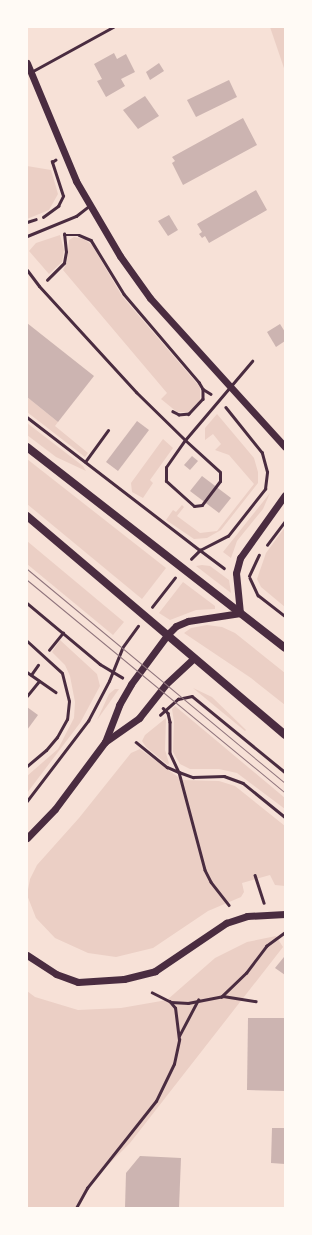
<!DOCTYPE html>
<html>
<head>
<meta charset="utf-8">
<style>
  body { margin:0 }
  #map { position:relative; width:312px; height:1235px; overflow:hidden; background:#f7e1d7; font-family:Ubuntu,sans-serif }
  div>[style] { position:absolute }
  .green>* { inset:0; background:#ebcfc5 }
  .building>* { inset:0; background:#ccb4b1 }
  .path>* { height:2.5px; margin:-1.25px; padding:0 1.25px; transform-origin:1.25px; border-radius:1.25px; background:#4a2c40 }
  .service>* { height:3px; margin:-1.5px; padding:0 1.5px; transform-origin:1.5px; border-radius:1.5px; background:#4a2c40 }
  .tertiary>* { height:7px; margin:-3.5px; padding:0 3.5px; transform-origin:3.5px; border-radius:3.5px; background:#4a2c40 }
  .secondary>* { height:8px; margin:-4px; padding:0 4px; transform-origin:4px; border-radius:4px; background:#4a2c40 }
  .tram>* { height:1px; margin:-0.5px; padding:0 0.5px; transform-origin:0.5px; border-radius:0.5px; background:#8f747c }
  span { translate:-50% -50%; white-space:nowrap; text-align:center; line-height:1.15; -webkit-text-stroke:3px #fffaf5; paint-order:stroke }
  .frame { position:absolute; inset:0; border:28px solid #fffaf5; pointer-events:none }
</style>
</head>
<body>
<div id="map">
  <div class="green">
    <i style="clip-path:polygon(270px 27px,285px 27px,285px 71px)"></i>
    <i style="clip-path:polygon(27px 166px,51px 170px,58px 194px,49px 210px,27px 219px)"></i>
    <i style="clip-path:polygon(60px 235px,64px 250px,62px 262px,49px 274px,29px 251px,36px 243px)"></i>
    <i style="clip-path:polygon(74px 237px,84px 239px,92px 245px,122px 296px,200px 387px,200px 400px,189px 412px,177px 412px,161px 399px,167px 393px,63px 270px,67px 262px,69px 240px)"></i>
    <i style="clip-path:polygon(27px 397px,58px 422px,55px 426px,88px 453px,85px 457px,27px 412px)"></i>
    <i style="clip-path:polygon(217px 414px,254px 458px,258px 472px,258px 483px,221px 530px,207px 538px,194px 539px,166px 520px,173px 510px,176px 512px,182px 505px,184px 507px,177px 516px,200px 533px,217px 531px,254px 484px,229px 455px,215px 450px,221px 444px,213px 434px,205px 440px,205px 428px)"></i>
    <i style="clip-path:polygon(27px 423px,83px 466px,86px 471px,56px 457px,27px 435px)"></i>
    <i style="clip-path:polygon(163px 439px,173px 448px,150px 480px,153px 483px,143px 498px,132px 492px,131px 483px)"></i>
    <i style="clip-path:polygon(27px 459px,166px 568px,142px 599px,27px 504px)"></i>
    <i style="clip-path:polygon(270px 493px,263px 509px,237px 541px,231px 558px,223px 552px)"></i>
    <i style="clip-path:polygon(285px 527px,285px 607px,261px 587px,257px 579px,266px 553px)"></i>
    <i style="clip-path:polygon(27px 541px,124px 622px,113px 635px,27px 564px)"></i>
    <i style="clip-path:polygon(202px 565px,210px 566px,229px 580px,231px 593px,196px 566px)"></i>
    <i style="clip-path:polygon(183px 582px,215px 606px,215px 609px,196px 610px,170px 620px,159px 613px)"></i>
    <i style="clip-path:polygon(207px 625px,222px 627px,235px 633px,285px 673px,285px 705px,251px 678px,184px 633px,191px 628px)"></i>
    <i style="clip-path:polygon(60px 640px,97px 674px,100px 686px,80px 723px,27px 793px,27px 776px,58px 749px,74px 718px,75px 702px,70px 676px,65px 665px,52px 652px)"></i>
    <i style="clip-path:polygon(193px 688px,212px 697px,246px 730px,245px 731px)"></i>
    <i style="clip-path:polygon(115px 689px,119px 689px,97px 720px,109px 694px)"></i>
    <i style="clip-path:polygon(175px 706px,285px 798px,285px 809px,237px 773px,219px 769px,190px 769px,180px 764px,173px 752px,174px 722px,172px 709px)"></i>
    <i style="clip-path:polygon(166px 718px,165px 750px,169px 763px,168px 765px,146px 747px,142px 741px,145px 735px)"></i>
    <i style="clip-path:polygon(140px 749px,182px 780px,219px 781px,235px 786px,285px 826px,285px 886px,275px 885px,270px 875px,242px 883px,244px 892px,241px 897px,208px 911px,153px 948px,116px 957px,88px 953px,55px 938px,36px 918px,27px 895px,30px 879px,37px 865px,79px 818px,131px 753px)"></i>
    <i style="clip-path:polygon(276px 936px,283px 947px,130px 1143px,92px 1181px,79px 1208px,27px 1208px,27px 991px,35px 997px,78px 1010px,121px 1008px,167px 1000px,215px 958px,247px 942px)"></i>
  </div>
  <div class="building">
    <i style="clip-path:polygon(114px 53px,117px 59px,126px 54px,135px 72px,121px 79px,125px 86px,106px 97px,97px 81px,102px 79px,94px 64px)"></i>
    <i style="clip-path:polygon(159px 63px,164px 71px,150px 80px,146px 72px)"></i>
    <i style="clip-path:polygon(229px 80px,237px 97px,196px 117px,187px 100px)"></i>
    <i style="clip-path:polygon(145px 96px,159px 116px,138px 129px,123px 110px)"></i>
    <i style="clip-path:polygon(243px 118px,257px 145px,183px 185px,172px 163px,175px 161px,172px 157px)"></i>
    <i style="clip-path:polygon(256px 190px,267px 210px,209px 243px,205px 236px,202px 238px,199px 234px,202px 232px,197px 224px)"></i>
    <i style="clip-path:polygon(169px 215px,178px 230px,168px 236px,158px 221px)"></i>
    <i style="clip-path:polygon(27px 323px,94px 376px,58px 422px,27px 397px)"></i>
    <i style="clip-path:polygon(280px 324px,285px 332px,285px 341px,276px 347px,267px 332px)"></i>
    <i style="clip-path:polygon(137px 421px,149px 430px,118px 471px,106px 462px)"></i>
    <i style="clip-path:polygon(192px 456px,198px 461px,190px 470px,184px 465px)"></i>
    <i style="clip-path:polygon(202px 476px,231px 498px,219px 513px,190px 491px)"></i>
    <i style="clip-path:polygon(27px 707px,38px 715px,27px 730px)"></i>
    <i style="clip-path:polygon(284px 957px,285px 958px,285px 975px,275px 968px)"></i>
    <i style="clip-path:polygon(248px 1018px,285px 1018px,285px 1091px,247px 1090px)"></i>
    <i style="clip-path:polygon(272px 1128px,285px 1128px,285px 1164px,271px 1163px)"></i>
    <i style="clip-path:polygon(140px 1156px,181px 1158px,179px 1208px,125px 1208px,126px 1173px)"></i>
  </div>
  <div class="path">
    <i style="left:43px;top:217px;width:19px;rotate:-36deg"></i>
    <i style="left:58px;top:206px;width:11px;rotate:-63deg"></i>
    <i style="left:63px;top:196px;width:36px;rotate:-108deg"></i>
    <i style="left:52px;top:162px;width:4px;rotate:-34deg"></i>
    <i style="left:27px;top:222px;width:9px;rotate:-18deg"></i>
    <i style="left:64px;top:235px;width:15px"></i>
    <i style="left:79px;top:235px;width:13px;rotate:23deg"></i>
    <i style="left:91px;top:240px;width:63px;rotate:58.6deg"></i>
    <i style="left:124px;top:294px;width:116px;rotate:49.6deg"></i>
    <i style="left:199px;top:382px;width:8px;rotate:60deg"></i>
    <i style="left:203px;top:389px;width:10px;rotate:90deg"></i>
    <i style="left:203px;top:399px;width:21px;rotate:133deg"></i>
    <i style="left:189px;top:414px;width:10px;rotate:174deg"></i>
    <i style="left:179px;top:415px;width:7px;rotate:-153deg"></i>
    <i style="left:47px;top:280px;width:24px;rotate:-45deg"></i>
    <i style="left:64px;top:263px;width:11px;rotate:-80deg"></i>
    <i style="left:66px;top:252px;width:18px;rotate:-96deg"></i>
    <i style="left:203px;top:389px;width:9px;rotate:32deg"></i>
    <i style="left:27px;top:417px;width:218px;rotate:37.6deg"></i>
    <i style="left:200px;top:550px;width:31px;rotate:-27deg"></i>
    <i style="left:228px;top:536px;width:60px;rotate:-51.8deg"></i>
    <i style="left:265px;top:489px;width:17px;rotate:-83deg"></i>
    <i style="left:267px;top:472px;width:20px;rotate:-105deg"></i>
    <i style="left:262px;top:453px;width:58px;rotate:-128.7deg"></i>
    <i style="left:85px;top:462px;width:39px;rotate:-54deg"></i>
    <i style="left:267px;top:545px;width:30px;rotate:-53deg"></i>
    <i style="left:191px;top:559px;width:13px;rotate:-45deg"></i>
    <i style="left:200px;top:550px;width:30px;rotate:37deg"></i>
    <i style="left:249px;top:576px;width:23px;rotate:-65deg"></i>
    <i style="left:250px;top:578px;width:19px;rotate:65deg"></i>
    <i style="left:258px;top:595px;width:34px;rotate:38deg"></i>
    <i style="left:27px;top:603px;width:95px;rotate:39.9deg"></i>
    <i style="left:100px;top:664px;width:26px;rotate:31deg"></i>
    <i style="left:152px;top:607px;width:37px;rotate:-52deg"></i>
    <i style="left:49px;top:650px;width:22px;rotate:-51deg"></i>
    <i style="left:27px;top:672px;width:35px;rotate:35deg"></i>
    <i style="left:31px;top:675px;width:12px;rotate:-55deg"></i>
    <i style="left:27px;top:696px;width:19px;rotate:-51deg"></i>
    <i style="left:163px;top:708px;width:7px;rotate:45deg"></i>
    <i style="left:168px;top:713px;width:9px;rotate:77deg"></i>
    <i style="left:170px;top:722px;width:31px;rotate:90deg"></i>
    <i style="left:170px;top:753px;width:21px;rotate:65deg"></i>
    <i style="left:179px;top:772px;width:15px;rotate:20deg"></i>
    <i style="left:193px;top:777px;width:31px;rotate:-2deg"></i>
    <i style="left:224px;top:776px;width:20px;rotate:20deg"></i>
    <i style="left:243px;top:783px;width:54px;rotate:39deg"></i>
    <i style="left:160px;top:715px;width:24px;rotate:-42deg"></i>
    <i style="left:178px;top:699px;width:14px;rotate:-12deg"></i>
    <i style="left:192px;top:696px;width:120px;rotate:39.3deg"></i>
    <i style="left:136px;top:742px;width:40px;rotate:39deg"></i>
    <i style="left:167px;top:767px;width:13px;rotate:23deg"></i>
    <i style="left:179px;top:772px;width:101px;rotate:75.1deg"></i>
    <i style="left:205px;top:870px;width:13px;rotate:63deg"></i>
    <i style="left:211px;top:882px;width:29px;rotate:52deg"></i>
    <i style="left:27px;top:801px;width:101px;rotate:-52.7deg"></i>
    <i style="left:88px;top:721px;width:45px;rotate:-62.3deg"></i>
    <i style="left:109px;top:681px;width:35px;rotate:-68deg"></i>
    <i style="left:122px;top:648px;width:27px;rotate:-54deg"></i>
    <i style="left:255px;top:875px;width:29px;rotate:72deg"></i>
    <i style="left:221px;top:997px;width:35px;rotate:-44deg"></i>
    <i style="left:246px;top:973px;width:34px;rotate:-53deg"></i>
    <i style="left:266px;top:946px;width:24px;rotate:-36deg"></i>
    <i style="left:171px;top:1002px;width:17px;rotate:3deg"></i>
    <i style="left:188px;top:1003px;width:36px;rotate:-11deg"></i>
    <i style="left:223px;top:996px;width:33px;rotate:9deg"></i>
    <i style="left:179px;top:1036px;width:41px;rotate:-62.2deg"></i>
    <i style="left:76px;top:1208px;width:23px;rotate:-61deg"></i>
    <i style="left:87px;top:1188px;width:111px;rotate:-51.6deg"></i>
    <i style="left:156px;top:1101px;width:41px;rotate:-64.1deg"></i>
    <i style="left:174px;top:1064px;width:25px;rotate:-78deg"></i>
    <i style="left:179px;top:1040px;width:32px;rotate:-97deg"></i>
    <i style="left:175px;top:1008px;width:8px;rotate:-130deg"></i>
    <i style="left:170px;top:1002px;width:20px;rotate:-153deg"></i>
  </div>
  <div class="service">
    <i style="left:31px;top:72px;width:94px;rotate:-28.8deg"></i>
    <i style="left:27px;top:236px;width:53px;rotate:-22.2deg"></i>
    <i style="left:76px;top:216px;width:16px;rotate:-38deg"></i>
    <i style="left:27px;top:270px;width:20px;rotate:53deg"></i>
    <i style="left:39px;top:286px;width:144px;rotate:47.5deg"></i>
    <i style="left:136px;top:392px;width:69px;rotate:44.4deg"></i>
    <i style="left:185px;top:440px;width:104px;rotate:-49.7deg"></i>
    <i style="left:185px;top:440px;width:47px;rotate:42.4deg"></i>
    <i style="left:220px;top:472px;width:9px;rotate:90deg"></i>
    <i style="left:220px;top:481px;width:30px;rotate:127deg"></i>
    <i style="left:202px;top:505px;width:8px;rotate:173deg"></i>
    <i style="left:194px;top:506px;width:38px;rotate:-138deg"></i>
    <i style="left:166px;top:481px;width:14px;rotate:-90deg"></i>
    <i style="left:166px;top:467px;width:33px;rotate:-55deg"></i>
    <i style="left:27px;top:641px;width:47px;rotate:42.4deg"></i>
    <i style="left:62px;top:673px;width:29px;rotate:76deg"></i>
    <i style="left:69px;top:701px;width:18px;rotate:96deg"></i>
    <i style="left:67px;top:719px;width:21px;rotate:119deg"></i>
    <i style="left:57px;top:737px;width:17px;rotate:130deg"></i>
    <i style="left:46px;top:750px;width:25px;rotate:140deg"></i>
  </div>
  <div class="tertiary">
    <i style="left:27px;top:63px;width:128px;rotate:67.4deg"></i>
    <i style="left:76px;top:181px;width:87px;rotate:59.6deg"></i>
    <i style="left:120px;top:256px;width:52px;rotate:54.5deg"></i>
    <i style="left:150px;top:298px;width:201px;rotate:47.8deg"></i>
    <i style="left:105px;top:742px;width:42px;rotate:-35.2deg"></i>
    <i style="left:139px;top:718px;width:43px;rotate:-51.5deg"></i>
    <i style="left:166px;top:684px;width:38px;rotate:-43deg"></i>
    <i style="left:27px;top:838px;width:40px;rotate:-46deg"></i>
    <i style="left:55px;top:809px;width:84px;rotate:-53.3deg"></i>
    <i style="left:105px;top:742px;width:40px;rotate:-69deg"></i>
    <i style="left:119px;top:705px;width:24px;rotate:-60deg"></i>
    <i style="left:131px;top:684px;width:62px;rotate:-53.5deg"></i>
    <i style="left:168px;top:634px;width:11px;rotate:-45deg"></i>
    <i style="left:176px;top:626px;width:13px;rotate:-23deg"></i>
    <i style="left:188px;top:621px;width:53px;rotate:-8.7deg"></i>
    <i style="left:240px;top:613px;width:40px;rotate:-95.7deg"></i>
    <i style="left:236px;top:573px;width:16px;rotate:-75deg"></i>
    <i style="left:240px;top:558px;width:77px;rotate:-54.5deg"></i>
    <i style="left:27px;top:955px;width:35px;rotate:33deg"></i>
    <i style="left:56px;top:974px;width:23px;rotate:20deg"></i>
    <i style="left:78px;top:982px;width:46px;rotate:-3.7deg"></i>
    <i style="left:124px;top:979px;width:32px;rotate:-14deg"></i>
    <i style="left:155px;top:971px;width:86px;rotate:-34.1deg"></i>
    <i style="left:226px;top:923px;width:22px;rotate:-18deg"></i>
    <i style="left:247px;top:916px;width:38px;rotate:-3deg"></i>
  </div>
  <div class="secondary">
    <i style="left:27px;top:447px;width:327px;rotate:37.9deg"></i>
    <i style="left:27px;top:516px;width:338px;rotate:40.3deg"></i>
  </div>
  <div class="tram">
    <i style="left:27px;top:569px;width:335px;rotate:39.7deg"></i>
    <i style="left:27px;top:580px;width:335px;rotate:39.5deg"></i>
  </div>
  <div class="frame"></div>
</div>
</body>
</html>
